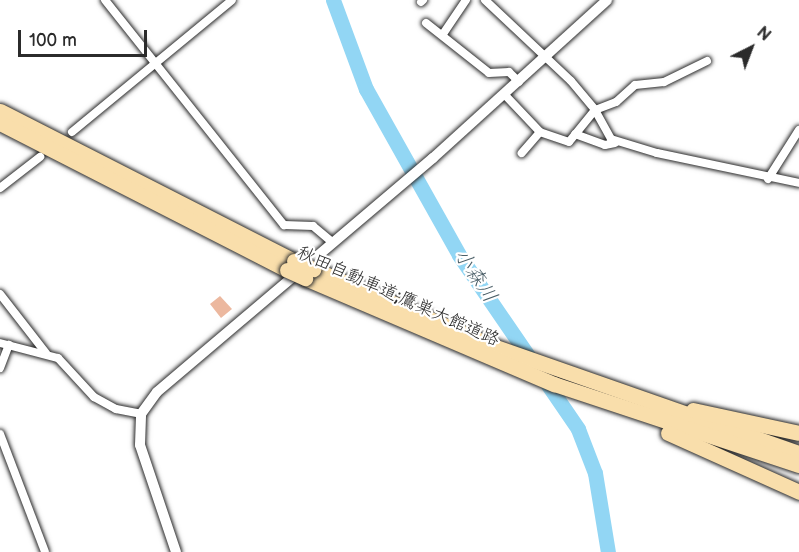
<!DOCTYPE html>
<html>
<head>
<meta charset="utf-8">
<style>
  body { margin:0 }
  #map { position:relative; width:799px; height:552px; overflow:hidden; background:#fff; font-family:"Balsamiq Sans","Klee One",sans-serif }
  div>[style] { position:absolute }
  .river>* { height:15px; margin:-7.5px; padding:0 7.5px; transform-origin:7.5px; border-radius:7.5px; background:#92d6f4 }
  .building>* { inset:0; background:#ecb89f }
  .roads { filter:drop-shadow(0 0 2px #2b2b2b) drop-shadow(0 0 2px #2b2b2b) }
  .minor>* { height:8px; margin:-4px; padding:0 4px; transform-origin:4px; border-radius:4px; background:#fff }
  .tertiary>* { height:10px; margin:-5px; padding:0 5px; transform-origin:5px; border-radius:5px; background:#fff }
  .motorway>* { height:15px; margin:-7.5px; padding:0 7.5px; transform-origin:7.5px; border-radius:7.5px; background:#f9deab }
  .bridges { filter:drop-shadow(0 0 2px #2b2b2b) drop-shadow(0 0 2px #2b2b2b) }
  .motorway-bridge>* { height:15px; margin:-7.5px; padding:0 7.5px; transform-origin:7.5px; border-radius:7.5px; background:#f9deab }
  span { translate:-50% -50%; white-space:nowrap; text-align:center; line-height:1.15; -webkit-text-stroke:4.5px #fff; paint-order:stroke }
  .street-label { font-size:18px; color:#2b2b2b }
  .water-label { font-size:20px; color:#4a5e67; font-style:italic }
  .north { position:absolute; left:721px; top:18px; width:60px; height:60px; -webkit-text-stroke:4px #fff; paint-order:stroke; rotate:42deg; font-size:16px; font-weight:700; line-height:24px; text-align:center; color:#2b2b2b }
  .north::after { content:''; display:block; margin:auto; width:21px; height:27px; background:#2b2b2b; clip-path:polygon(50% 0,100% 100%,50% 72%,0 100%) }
  .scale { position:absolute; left:18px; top:30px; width:129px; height:27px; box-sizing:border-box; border:3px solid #2b2b2b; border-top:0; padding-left:8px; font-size:18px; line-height:21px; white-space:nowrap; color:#2b2b2b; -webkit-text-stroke:4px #fff; paint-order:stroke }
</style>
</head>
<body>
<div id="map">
  <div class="river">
    <i style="left:333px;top:0;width:95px;rotate:69.7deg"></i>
    <i style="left:366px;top:89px;width:190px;rotate:60.7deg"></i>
    <i style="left:459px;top:255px;width:211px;rotate:55.6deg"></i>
    <i style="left:578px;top:429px;width:47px;rotate:68.9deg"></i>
    <i style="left:595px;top:473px;width:80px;rotate:80.7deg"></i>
  </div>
  <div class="building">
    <i style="clip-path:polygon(220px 296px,232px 309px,221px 318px,210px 304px)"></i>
  </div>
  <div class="roads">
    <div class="minor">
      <i style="left:105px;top:0;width:288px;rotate:51.5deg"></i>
      <i style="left:284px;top:225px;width:29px;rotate:2deg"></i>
      <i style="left:313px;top:226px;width:25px;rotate:40deg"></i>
      <i style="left:485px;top:0;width:118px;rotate:43.3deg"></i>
      <i style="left:571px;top:81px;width:38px;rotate:50deg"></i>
      <i style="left:595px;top:110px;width:41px;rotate:129.1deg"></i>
      <i style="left:569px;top:142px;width:31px;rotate:-161deg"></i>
      <i style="left:540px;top:132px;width:28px;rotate:131deg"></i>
      <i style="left:421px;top:2px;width:3px;rotate:-45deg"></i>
      <i style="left:426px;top:23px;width:80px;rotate:38.4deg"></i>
      <i style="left:489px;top:73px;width:20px;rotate:-3deg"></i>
      <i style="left:509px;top:72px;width:14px;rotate:45deg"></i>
      <i style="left:443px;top:34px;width:41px;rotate:-55.9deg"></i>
      <i style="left:707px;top:61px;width:48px;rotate:154deg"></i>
      <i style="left:664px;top:82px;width:29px;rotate:174deg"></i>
      <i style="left:635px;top:85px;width:25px;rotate:138deg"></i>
      <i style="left:616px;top:102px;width:22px;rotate:159deg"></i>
      <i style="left:595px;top:110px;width:33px;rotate:61deg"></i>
      <i style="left:611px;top:139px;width:48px;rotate:16.9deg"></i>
      <i style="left:657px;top:153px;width:145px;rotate:11.9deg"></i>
      <i style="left:505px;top:95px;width:51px;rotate:46.6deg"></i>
      <i style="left:72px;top:132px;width:207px;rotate:-39.5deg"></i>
      <i style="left:575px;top:134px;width:32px;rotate:20deg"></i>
      <i style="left:605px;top:145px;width:10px;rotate:-11deg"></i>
      <i style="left:768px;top:179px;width:58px;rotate:-57.7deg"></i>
      <i style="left:0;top:188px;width:51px;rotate:-37.8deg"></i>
      <i style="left:0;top:294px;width:75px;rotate:52.1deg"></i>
      <i style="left:0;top:343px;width:60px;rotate:14.5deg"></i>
      <i style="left:58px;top:358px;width:53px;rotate:47.3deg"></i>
      <i style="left:94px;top:397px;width:25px;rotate:29deg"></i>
      <i style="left:116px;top:409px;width:25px;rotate:11deg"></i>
      <i style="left:0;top:368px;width:25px;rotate:-69deg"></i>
      <i style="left:0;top:434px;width:126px;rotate:69.1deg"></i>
    </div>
    <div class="tertiary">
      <i style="left:176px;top:552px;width:113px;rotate:-108.6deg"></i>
      <i style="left:140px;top:445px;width:31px;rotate:-88deg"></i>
      <i style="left:141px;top:414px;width:27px;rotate:-54deg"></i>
      <i style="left:157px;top:392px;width:362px;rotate:-40.3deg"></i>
      <i style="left:433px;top:158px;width:235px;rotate:-42.2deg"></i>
    </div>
    <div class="motorway">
      <i style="left:0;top:111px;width:330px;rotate:27deg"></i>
      <i style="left:2px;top:124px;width:320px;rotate:27.1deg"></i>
      <i style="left:313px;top:269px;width:196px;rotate:23.2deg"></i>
      <i style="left:493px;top:346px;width:324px;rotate:19.3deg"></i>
      <i style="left:305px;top:278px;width:271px;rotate:23.1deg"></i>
      <i style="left:554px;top:384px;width:258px;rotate:18.3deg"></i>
      <i style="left:693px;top:410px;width:108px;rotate:12.2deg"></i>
      <i style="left:668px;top:433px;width:144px;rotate:24.2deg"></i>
    </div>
  </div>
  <div class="bridges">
    <div class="motorway-bridge">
      <i style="left:294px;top:261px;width:21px;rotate:23deg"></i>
      <i style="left:287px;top:270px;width:20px;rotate:24deg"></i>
    </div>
  </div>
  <div class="street-label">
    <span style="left:398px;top:297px;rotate:24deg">秋田自動車道;鷹巣大館道路</span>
  </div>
  <div class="water-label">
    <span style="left:475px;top:276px;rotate:56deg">小森川</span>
  </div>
  <div class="north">N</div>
  <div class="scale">100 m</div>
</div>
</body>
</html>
